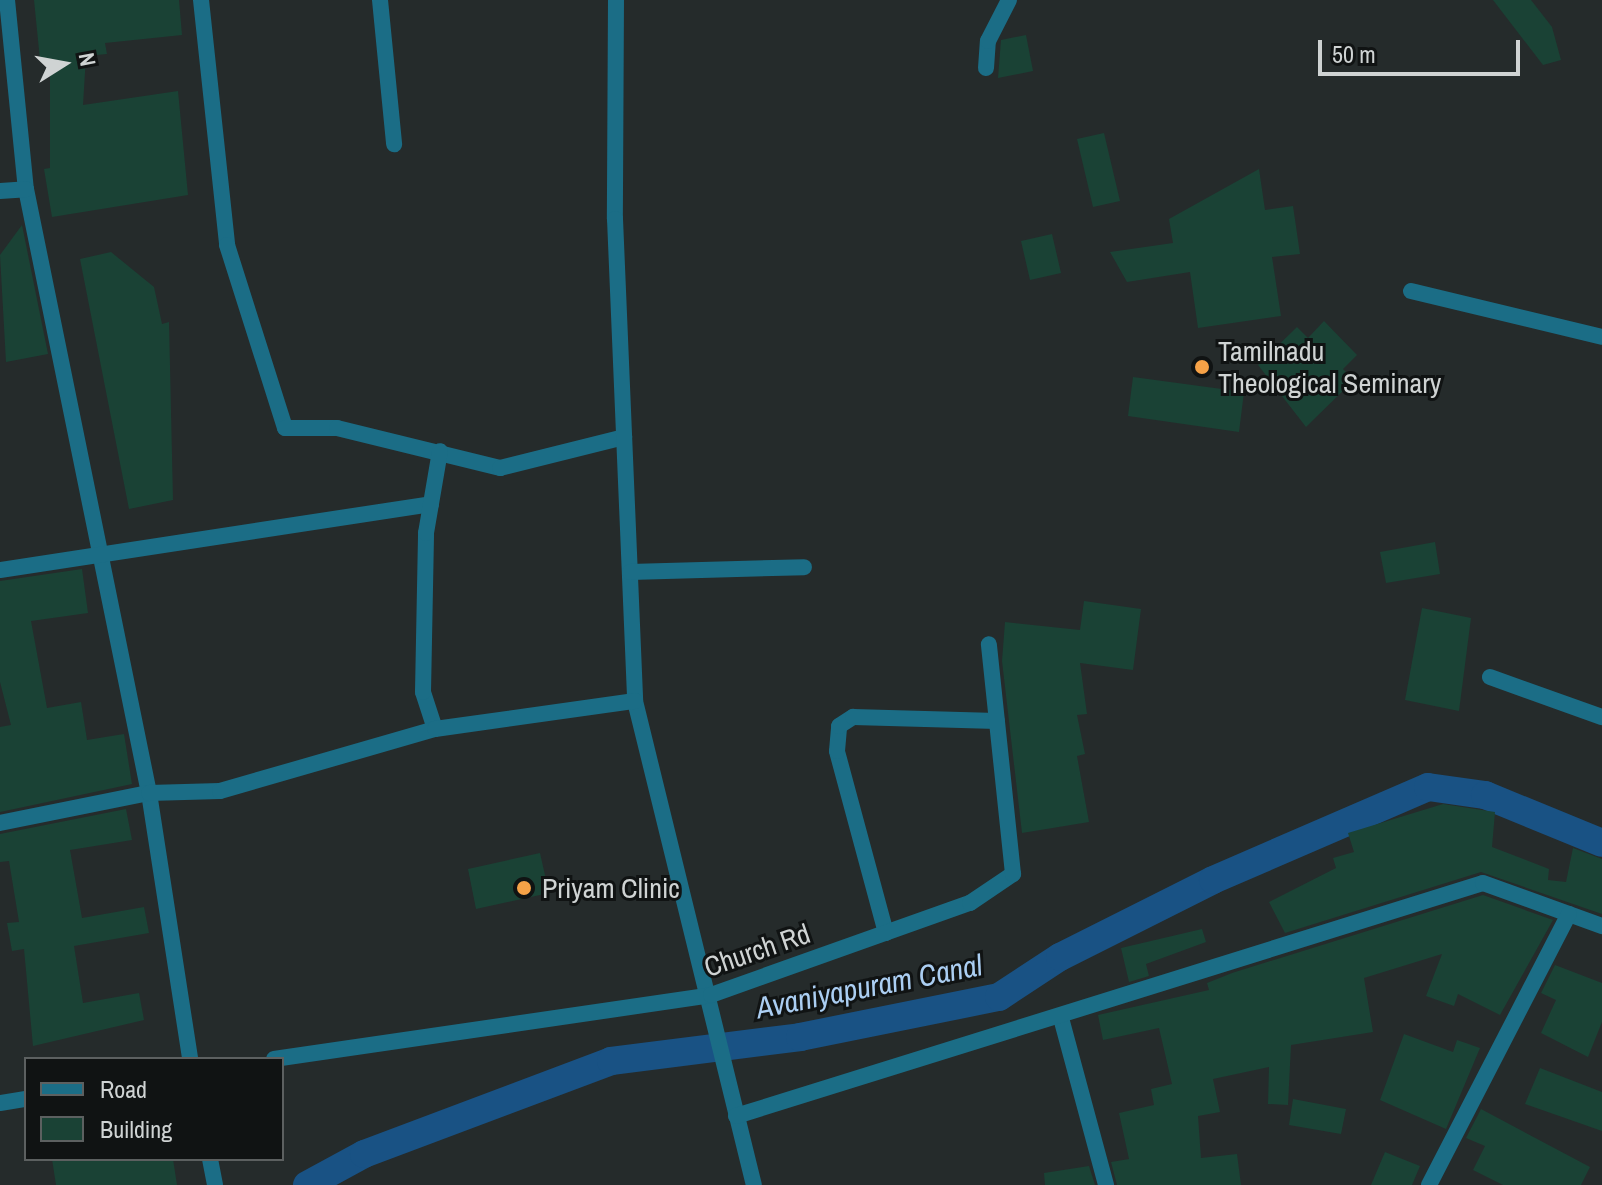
<!DOCTYPE html>
<html>
<head>
<meta charset="utf-8">
<style>
  body { margin:0 }
  #map { position:relative; width:1602px; height:1185px; overflow:hidden; background:#252b2b; font-family:"Archivo Narrow",sans-serif }
  div>[style] { position:absolute }
  .canal>* { height:28px; margin:-14px; padding:0 14px; transform-origin:14px; border-radius:14px; background:#195284 }
  .building>* { inset:0; background:#1a4235 }
  .street>* { height:16px; margin:-8px; padding:0 8px; transform-origin:8px; border-radius:8px; background:#1b6d86 }
  .dots>* { width:22px; height:22px; translate:-50% -50%; box-sizing:border-box; border:4px solid #101313; border-radius:50% }
  span { translate:-50% -50%; white-space:nowrap; text-align:center; line-height:1.15; -webkit-text-stroke:6px #101313; paint-order:stroke }
  .poi-label { font-size:28px; color:#cfd3d3 }
  .left { translate:0 -50%; text-align:left }
  .street-label { font-size:28px; color:#cfd3d3 }
  .water-label { font-size:30px; color:#abcef2; font-style:italic }
  .legend { position:absolute; left:24px; top:1057px; width:260px; height:104px; box-sizing:border-box; background:#101313; border:2px solid #5c6060; margin:0; padding:10px 14px; list-style:none; font-size:24px; color:#cfd3d3 }
  .legend li { display:flex; align-items:center; gap:16px; height:40px }
  .legend b { width:40px; border:2px solid #5c6060 }
  .north { position:absolute; left:24px; top:24px; width:80px; height:80px; -webkit-text-stroke:6px #101313; paint-order:stroke; rotate:79deg; font-size:22px; font-weight:700; line-height:32px; text-align:center; color:#cfd3d3 }
  .north::after { content:''; display:block; margin:auto; width:28px; height:36px; background:#cfd3d3; clip-path:polygon(50% 0,100% 100%,50% 72%,0 100%) }
  .scale { position:absolute; left:1318px; top:40px; width:202px; height:36px; box-sizing:border-box; border:4px solid #cfd3d3; border-top:0; padding-left:10px; font-size:24px; line-height:28px; white-space:nowrap; color:#cfd3d3; -webkit-text-stroke:6px #101313; paint-order:stroke }
</style>
</head>
<body>
<div id="map">
  <div class="canal">
    <i style="left:307px;top:1185px;width:65px;rotate:-28.5deg"></i>
    <i style="left:364px;top:1154px;width:264px;rotate:-20.6deg"></i>
    <i style="left:611px;top:1061px;width:191px;rotate:-7.2deg"></i>
    <i style="left:800px;top:1037px;width:203px;rotate:-11.4deg"></i>
    <i style="left:999px;top:997px;width:73px;rotate:-33.3deg"></i>
    <i style="left:1060px;top:957px;width:171px;rotate:-26.7deg"></i>
    <i style="left:1213px;top:880px;width:234px;rotate:-23.4deg"></i>
    <i style="left:1428px;top:787px;width:58px;rotate:8deg"></i>
    <i style="left:1485px;top:795px;width:126px;rotate:22.3deg"></i>
  </div>
  <div class="building">
    <i style="clip-path:polygon(34px 0,179px 0,182px 35px,105px 43px,107px 54px,86px 56px,83px 105px,178px 91px,188px 195px,52px 217px,44px 169px,50px 168px,50px 59px,40px 60px)"></i>
    <i style="clip-path:polygon(1493px 0,1531px 0,1552px 27px,1561px 60px,1543px 65px)"></i>
    <i style="clip-path:polygon(1026px 35px,1033px 71px,998px 78px,1001px 40px)"></i>
    <i style="clip-path:polygon(1104px 133px,1120px 201px,1093px 207px,1077px 139px)"></i>
    <i style="clip-path:polygon(1259px 169px,1265px 210px,1293px 206px,1300px 254px,1272px 257px,1281px 316px,1198px 328px,1190px 272px,1127px 282px,1110px 252px,1173px 243px,1169px 219px)"></i>
    <i style="clip-path:polygon(22px 225px,48px 354px,6px 362px,0 255px)"></i>
    <i style="clip-path:polygon(1052px 234px,1061px 273px,1030px 280px,1021px 241px)"></i>
    <i style="clip-path:polygon(111px 252px,154px 287px,162px 324px,169px 322px,173px 500px,129px 509px,80px 259px)"></i>
    <i style="clip-path:polygon(1324px 321px,1357px 355px,1343px 369px,1354px 380px,1306px 427px,1258px 365px,1297px 327px,1308px 338px)"></i>
    <i style="clip-path:polygon(1133px 377px,1244px 392px,1239px 432px,1128px 416px)"></i>
    <i style="clip-path:polygon(1435px 542px,1440px 574px,1386px 583px,1380px 552px)"></i>
    <i style="clip-path:polygon(82px 569px,88px 613px,31px 621px,47px 708px,81px 702px,87px 740px,124px 734px,132px 784px,0 812px,0 727px,11px 725px,0 682px,0 581px)"></i>
    <i style="clip-path:polygon(1084px 601px,1141px 609px,1133px 670px,1080px 663px,1087px 714px,1077px 715px,1085px 754px,1077px 756px,1089px 822px,1022px 833px,1002px 661px,1005px 622px,1080px 630px)"></i>
    <i style="clip-path:polygon(1422px 608px,1471px 618px,1459px 711px,1405px 700px)"></i>
    <i style="clip-path:polygon(1443px 804px,1495px 812px,1492px 847px,1549px 869px,1548px 880px,1566px 882px,1573px 848px,1602px 859px,1602px 914px,1481px 872px,1285px 933px,1269px 902px,1336px 868px,1333px 858px,1354px 852px,1348px 833px)"></i>
    <i style="clip-path:polygon(126px 809px,132px 840px,70px 850px,82px 918px,144px 907px,149px 933px,74px 946px,83px 1003px,139px 993px,144px 1020px,33px 1046px,24px 949px,12px 951px,7px 923px,19px 922px,9px 861px,0 862px,0 834px)"></i>
    <i style="clip-path:polygon(540px 853px,549px 893px,476px 909px,468px 869px)"></i>
    <i style="clip-path:polygon(1483px 895px,1553px 920px,1500px 1015px,1458px 994px,1454px 1006px,1426px 996px,1442px 954px,1364px 978px,1373px 1032px,1291px 1045px,1288px 1105px,1268px 1104px,1269px 1067px,1213px 1079px,1220px 1112px,1198px 1116px,1201px 1158px,1237px 1154px,1241px 1185px,1117px 1185px,1111px 1162px,1129px 1159px,1119px 1113px,1154px 1105px,1151px 1089px,1172px 1084px,1159px 1028px,1103px 1040px,1098px 1015px,1209px 990px,1207px 983px,1232px 973px)"></i>
    <i style="clip-path:polygon(1202px 929px,1206px 942px,1146px 964px,1149px 976px,1129px 982px,1121px 948px)"></i>
    <i style="clip-path:polygon(1555px 965px,1602px 983px,1602px 1022px,1588px 1057px,1541px 1033px,1556px 1000px,1541px 993px)"></i>
    <i style="clip-path:polygon(1404px 1034px,1453px 1052px,1457px 1040px,1480px 1048px,1446px 1129px,1380px 1100px)"></i>
    <i style="clip-path:polygon(1540px 1068px,1602px 1092px,1602px 1131px,1525px 1104px)"></i>
    <i style="clip-path:polygon(1293px 1099px,1346px 1109px,1341px 1134px,1289px 1125px)"></i>
    <i style="clip-path:polygon(1481px 1109px,1590px 1167px,1581px 1185px,1503px 1185px,1473px 1170px,1485px 1146px,1466px 1138px)"></i>
    <i style="clip-path:polygon(1385px 1152px,1420px 1166px,1412px 1185px,1371px 1185px)"></i>
    <i style="clip-path:polygon(52px 1159px,173px 1159px,177px 1185px,56px 1185px)"></i>
    <i style="clip-path:polygon(1089px 1166px,1095px 1185px,1045px 1185px,1044px 1173px)"></i>
  </div>
  <div class="street">
    <i style="left:7px;top:0;width:190px;rotate:84.3deg"></i>
    <i style="left:26px;top:189px;width:616px;rotate:78.49deg"></i>
    <i style="left:149px;top:793px;width:269px;rotate:81.2deg"></i>
    <i style="left:201px;top:0;width:246px;rotate:83.9deg"></i>
    <i style="left:227px;top:245px;width:192px;rotate:72.4deg"></i>
    <i style="left:285px;top:428px;width:52px"></i>
    <i style="left:337px;top:428px;width:168px;rotate:13.8deg"></i>
    <i style="left:500px;top:468px;width:128px;rotate:-14deg"></i>
    <i style="left:380px;top:0;width:145px;rotate:84.4deg"></i>
    <i style="left:616px;top:0;width:219px;rotate:90.3deg"></i>
    <i style="left:615px;top:219px;width:482px;rotate:87.6deg"></i>
    <i style="left:635px;top:701px;width:498px;rotate:76.2deg"></i>
    <i style="left:986px;top:68px;width:27px;rotate:-86deg"></i>
    <i style="left:988px;top:41px;width:46px;rotate:-62.9deg"></i>
    <i style="left:0;top:191px;width:26px;rotate:-4deg"></i>
    <i style="left:1411px;top:291px;width:196px;rotate:13.5deg"></i>
    <i style="left:0;top:570px;width:436px;rotate:-8.7deg"></i>
    <i style="left:630px;top:572px;width:174px;rotate:-1.6deg"></i>
    <i style="left:1490px;top:677px;width:119px;rotate:19.7deg"></i>
    <i style="left:435px;top:729px;width:39px;rotate:-108deg"></i>
    <i style="left:423px;top:692px;width:159px;rotate:-88.9deg"></i>
    <i style="left:426px;top:533px;width:83px;rotate:-80.3deg"></i>
    <i style="left:0;top:823px;width:152px;rotate:-11.4deg"></i>
    <i style="left:149px;top:793px;width:71px;rotate:-1.6deg"></i>
    <i style="left:220px;top:791px;width:224px;rotate:-16.1deg"></i>
    <i style="left:435px;top:729px;width:202px;rotate:-8deg"></i>
    <i style="left:886px;top:933px;width:188px;rotate:-105.1deg"></i>
    <i style="left:837px;top:751px;width:25px;rotate:-85deg"></i>
    <i style="left:839px;top:726px;width:17px;rotate:-33deg"></i>
    <i style="left:853px;top:717px;width:144px;rotate:1.6deg"></i>
    <i style="left:1061px;top:1018px;width:173px;rotate:74.9deg"></i>
    <i style="left:274px;top:1059px;width:442px;rotate:-8.3deg"></i>
    <i style="left:711px;top:995px;width:275px;rotate:-19.6deg"></i>
    <i style="left:970px;top:903px;width:52px;rotate:-34deg"></i>
    <i style="left:1013px;top:874px;width:231px;rotate:-96deg"></i>
    <i style="left:0;top:1103px;width:26px;rotate:-9deg"></i>
    <i style="left:736px;top:1116px;width:782px;rotate:-17.32deg"></i>
    <i style="left:1483px;top:883px;width:127px;rotate:19.9deg"></i>
    <i style="left:210px;top:1159px;width:26px;rotate:79deg"></i>
    <i style="left:1429px;top:1185px;width:305px;rotate:-62.7deg"></i>
  </div>
  <div class="dots">
    <i style="left:1202px;top:367px;background:#f6a247"></i>
    <i style="left:524px;top:888px;background:#f6a247"></i>
  </div>
  <div class="poi-label">
    <span class="left" style="left:1218px;top:367px">Tamilnadu<br>Theological Seminary</span>
    <span class="left" style="left:542px;top:888px">Priyam Clinic</span>
  </div>
  <div class="street-label">
    <span style="left:757px;top:950px;rotate:-19deg">Church Rd</span>
  </div>
  <div class="water-label">
    <span style="left:869px;top:986px;rotate:-11deg">Avaniyapuram Canal</span>
  </div>
  <ul class="legend">
  <li><b style="height:10px;background:#1b6d86"></b>Road</li>
  <li><b style="height:22px;background:#1a4235"></b>Building</li>
  </ul>
  <div class="north">N</div>
  <div class="scale">50 m</div>
</div>
</body>
</html>
